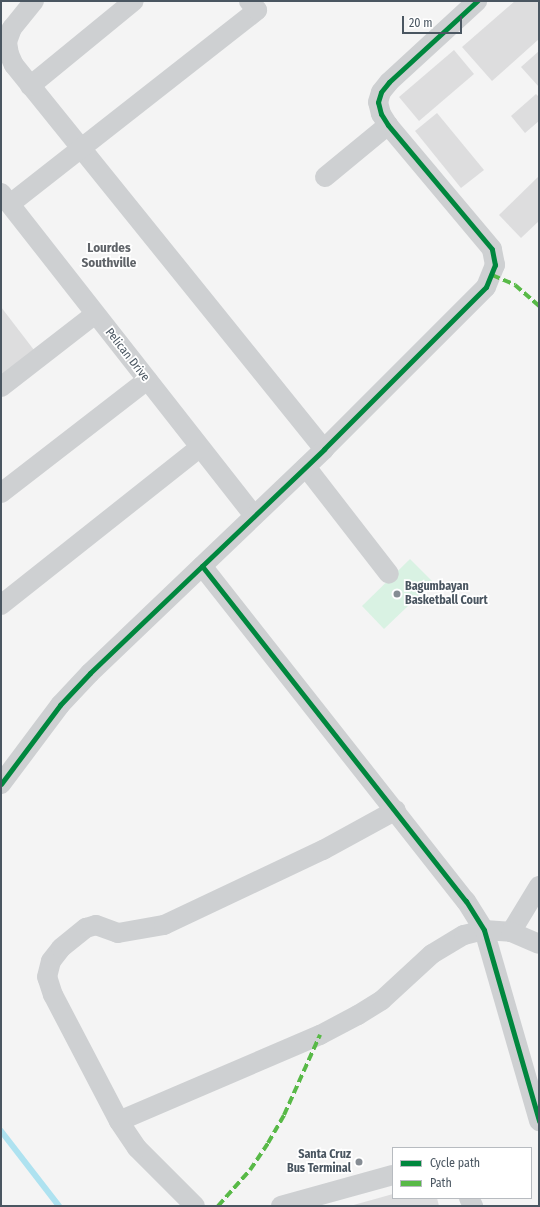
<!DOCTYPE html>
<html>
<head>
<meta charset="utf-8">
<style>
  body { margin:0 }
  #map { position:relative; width:540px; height:1207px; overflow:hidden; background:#f4f4f4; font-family:"Fira Sans Condensed",sans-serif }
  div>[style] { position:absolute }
  .green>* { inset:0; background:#d9f2e3 }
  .stream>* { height:6px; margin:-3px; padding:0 3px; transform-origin:3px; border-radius:3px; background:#aee2f0 }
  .building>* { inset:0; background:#ddddde }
  .minor>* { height:20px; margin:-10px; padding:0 10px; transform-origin:10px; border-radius:10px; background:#ced0d2 }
  .quiet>* { height:4px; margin-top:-2px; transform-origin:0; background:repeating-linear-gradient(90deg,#58b947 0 8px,transparent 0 12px) }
  .cycleway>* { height:5px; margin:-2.5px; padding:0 2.5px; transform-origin:2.5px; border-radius:2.5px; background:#00873e }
  .dots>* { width:11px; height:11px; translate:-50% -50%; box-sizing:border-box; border:2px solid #fff; border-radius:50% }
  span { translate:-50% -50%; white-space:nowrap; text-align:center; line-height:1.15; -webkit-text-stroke:3.5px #fff; paint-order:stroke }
  .street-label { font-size:12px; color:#4a5661 }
  .poi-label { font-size:12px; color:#4a5661; font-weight:700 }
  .left { translate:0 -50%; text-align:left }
  .right { translate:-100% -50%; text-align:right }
  .neighbourhood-label { font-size:13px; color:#5f6368; font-weight:700 }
  .frame { position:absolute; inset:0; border:2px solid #4a5661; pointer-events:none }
  .legend { position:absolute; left:392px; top:1147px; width:140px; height:52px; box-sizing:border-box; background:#fff; border:1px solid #b7bbc0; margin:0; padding:5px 7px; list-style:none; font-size:12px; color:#4a5661 }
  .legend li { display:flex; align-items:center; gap:8px; height:20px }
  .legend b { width:20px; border:1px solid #b7bbc0 }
  .scale { position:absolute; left:402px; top:16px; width:60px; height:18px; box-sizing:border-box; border:2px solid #4a5661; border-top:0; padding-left:5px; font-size:12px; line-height:14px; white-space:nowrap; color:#4a5661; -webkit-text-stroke:3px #fff; paint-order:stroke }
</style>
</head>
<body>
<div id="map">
  <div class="green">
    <i style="clip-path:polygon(410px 559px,433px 582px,384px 629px,362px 606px)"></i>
  </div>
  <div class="stream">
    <i style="left:1px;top:1131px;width:95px;rotate:52.3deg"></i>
  </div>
  <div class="building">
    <i style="clip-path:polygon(515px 1px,539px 1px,539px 39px,492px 81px,462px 47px)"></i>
    <i style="clip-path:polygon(454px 50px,474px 74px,419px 121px,399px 97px)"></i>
    <i style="clip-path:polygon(539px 51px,539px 87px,521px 67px)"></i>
    <i style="clip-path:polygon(536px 94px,539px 97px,539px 121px,525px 133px,511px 116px)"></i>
    <i style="clip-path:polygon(437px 113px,484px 170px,461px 188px,415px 131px)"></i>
    <i style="clip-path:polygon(539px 176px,539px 221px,521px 238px,499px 215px)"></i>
    <i style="clip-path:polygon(1px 307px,34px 350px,1px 376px)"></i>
    <i style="clip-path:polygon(393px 1194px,393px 1198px,437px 1198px,439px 1206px,350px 1206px)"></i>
  </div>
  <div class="minor">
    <i style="left:34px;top:1px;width:35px;rotate:129deg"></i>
    <i style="left:12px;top:28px;width:15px;rotate:110deg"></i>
    <i style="left:7px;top:42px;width:12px;rotate:81deg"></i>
    <i style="left:9px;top:54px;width:12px;rotate:66deg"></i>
    <i style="left:14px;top:65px;width:494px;rotate:51.1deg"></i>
    <i style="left:30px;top:86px;width:134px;rotate:-39.3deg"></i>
    <i style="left:325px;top:177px;width:82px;rotate:-39.5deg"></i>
    <i style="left:1px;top:193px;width:410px;rotate:51.9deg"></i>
    <i style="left:10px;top:204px;width:314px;rotate:-38.1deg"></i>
    <i style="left:257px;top:10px;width:12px;rotate:-132deg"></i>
    <i style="left:1px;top:387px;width:119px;rotate:-37.8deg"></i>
    <i style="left:306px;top:467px;width:135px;rotate:52.2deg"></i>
    <i style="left:1px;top:493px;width:185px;rotate:-37.7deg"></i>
    <i style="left:202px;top:566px;width:427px;rotate:51.8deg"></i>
    <i style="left:466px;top:901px;width:34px;rotate:58deg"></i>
    <i style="left:484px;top:930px;width:199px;rotate:73.9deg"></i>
    <i style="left:1px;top:605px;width:253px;rotate:-38.4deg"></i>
    <i style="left:1px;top:784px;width:99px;rotate:-53.2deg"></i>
    <i style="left:60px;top:705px;width:44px;rotate:-46.8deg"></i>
    <i style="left:90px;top:673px;width:324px;rotate:-43.7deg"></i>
    <i style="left:324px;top:449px;width:229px;rotate:-45deg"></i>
    <i style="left:486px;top:287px;width:24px;rotate:-68deg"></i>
    <i style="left:495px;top:265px;width:16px;rotate:-101deg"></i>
    <i style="left:492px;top:249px;width:162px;rotate:-130deg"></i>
    <i style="left:388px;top:125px;width:13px;rotate:-122deg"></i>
    <i style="left:381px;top:114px;width:12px;rotate:-104deg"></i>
    <i style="left:378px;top:102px;width:10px;rotate:-73deg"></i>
    <i style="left:381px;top:92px;width:13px;rotate:-51deg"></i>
    <i style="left:389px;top:82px;width:120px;rotate:-42.6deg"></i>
    <i style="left:511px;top:932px;width:54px;rotate:-58.7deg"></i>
    <i style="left:119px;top:1121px;width:219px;rotate:-23.2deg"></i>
    <i style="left:320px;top:1035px;width:43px;rotate:-27.8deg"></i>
    <i style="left:358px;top:1015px;width:28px;rotate:-32deg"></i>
    <i style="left:382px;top:1000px;width:68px;rotate:-42.6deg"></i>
    <i style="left:432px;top:954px;width:37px;rotate:-31deg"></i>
    <i style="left:464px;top:935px;width:21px;rotate:-14deg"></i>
    <i style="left:484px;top:930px;width:27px;rotate:4deg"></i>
    <i style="left:511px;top:932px;width:30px;rotate:23deg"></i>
    <i style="left:469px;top:1198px;width:9px;rotate:63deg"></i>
    <i style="left:195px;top:1206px;width:82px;rotate:-135deg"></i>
    <i style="left:137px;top:1148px;width:32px;rotate:-124deg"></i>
    <i style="left:119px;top:1121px;width:142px;rotate:-117.6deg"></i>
    <i style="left:53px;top:995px;width:19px;rotate:-108deg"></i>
    <i style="left:47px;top:977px;width:16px;rotate:-76deg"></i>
    <i style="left:51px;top:961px;width:16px;rotate:-52deg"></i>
    <i style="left:61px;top:948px;width:32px;rotate:-39deg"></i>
    <i style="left:86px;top:928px;width:10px;rotate:-17deg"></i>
    <i style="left:96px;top:925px;width:23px;rotate:20deg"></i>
    <i style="left:118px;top:933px;width:47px;rotate:-9.9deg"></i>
    <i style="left:164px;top:925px;width:176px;rotate:-25.3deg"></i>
    <i style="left:323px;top:850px;width:83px;rotate:-28.7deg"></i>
    <i style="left:281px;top:1206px;width:116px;rotate:-15.5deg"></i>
  </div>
  <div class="quiet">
    <i style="left:492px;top:275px;width:25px;rotate:23deg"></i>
    <i style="left:515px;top:285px;width:32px;rotate:41deg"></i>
    <i style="left:218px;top:1206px;width:48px;rotate:-48.4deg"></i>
    <i style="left:250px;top:1170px;width:32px;rotate:-56deg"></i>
    <i style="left:268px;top:1143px;width:32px;rotate:-60deg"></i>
    <i style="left:284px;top:1115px;width:88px;rotate:-65.8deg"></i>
  </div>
  <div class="cycleway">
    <i style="left:202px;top:566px;width:427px;rotate:51.8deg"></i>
    <i style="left:466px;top:901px;width:34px;rotate:58deg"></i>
    <i style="left:484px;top:930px;width:199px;rotate:73.9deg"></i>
    <i style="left:1px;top:784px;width:99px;rotate:-53.2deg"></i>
    <i style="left:60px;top:705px;width:44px;rotate:-46.8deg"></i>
    <i style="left:90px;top:673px;width:324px;rotate:-43.7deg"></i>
    <i style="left:324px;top:449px;width:229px;rotate:-45deg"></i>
    <i style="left:486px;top:287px;width:24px;rotate:-68deg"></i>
    <i style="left:495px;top:265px;width:16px;rotate:-101deg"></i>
    <i style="left:492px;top:249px;width:162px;rotate:-130deg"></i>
    <i style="left:388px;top:125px;width:13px;rotate:-122deg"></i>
    <i style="left:381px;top:114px;width:12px;rotate:-104deg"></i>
    <i style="left:378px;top:102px;width:10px;rotate:-73deg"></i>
    <i style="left:381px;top:92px;width:13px;rotate:-51deg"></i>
    <i style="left:389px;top:82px;width:120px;rotate:-42.6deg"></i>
  </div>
  <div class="dots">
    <i style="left:397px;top:594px;background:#868d94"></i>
    <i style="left:359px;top:1162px;background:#868d94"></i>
  </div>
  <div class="street-label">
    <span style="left:127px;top:355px;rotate:52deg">Pelican Drive</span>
  </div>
  <div class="poi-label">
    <span class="left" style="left:405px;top:594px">Bagumbayan<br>Basketball Court</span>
    <span class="right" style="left:351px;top:1162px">Santa Cruz<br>Bus Terminal</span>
  </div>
  <div class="neighbourhood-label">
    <span style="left:109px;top:256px">Lourdes<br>Southville</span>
  </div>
  <div class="frame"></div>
  <ul class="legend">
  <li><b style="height:5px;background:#00873e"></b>Cycle path</li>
  <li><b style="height:5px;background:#58b947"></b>Path</li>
  </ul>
  <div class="scale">20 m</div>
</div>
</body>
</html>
